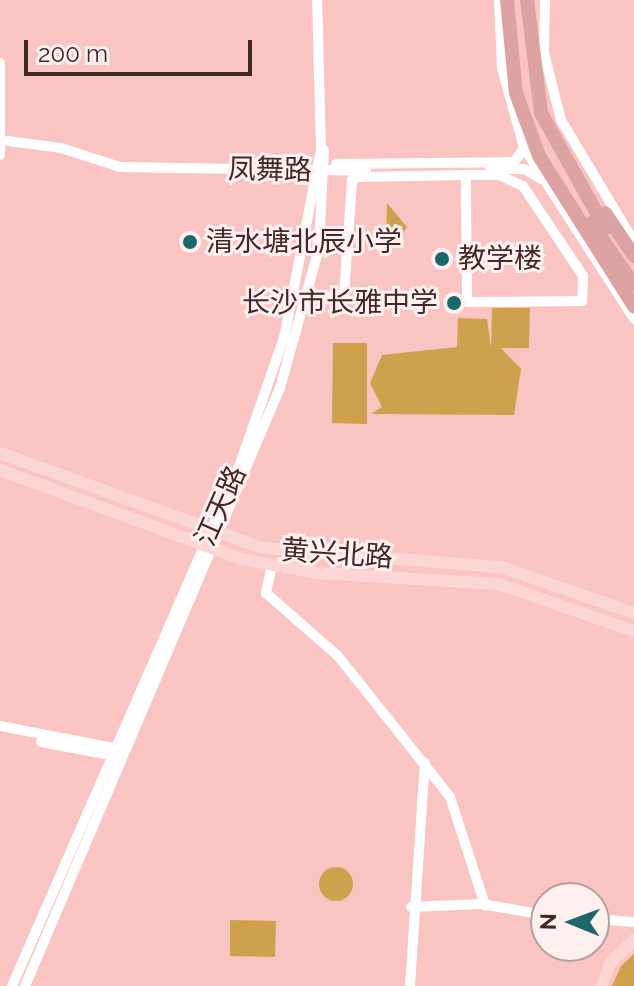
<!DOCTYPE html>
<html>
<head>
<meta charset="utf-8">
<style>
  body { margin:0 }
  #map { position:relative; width:634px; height:986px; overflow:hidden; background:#f9c4c2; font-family:Raleway,"Noto Sans SC",sans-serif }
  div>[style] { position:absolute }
  .green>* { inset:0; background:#cfa14d }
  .round { border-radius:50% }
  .minor>* { height:10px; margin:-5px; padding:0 5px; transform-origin:5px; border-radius:5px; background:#fff }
  .major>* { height:12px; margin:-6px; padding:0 6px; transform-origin:6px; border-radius:6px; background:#fbd6d4 }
  .highway>* { height:14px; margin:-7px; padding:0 7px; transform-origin:7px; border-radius:7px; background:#dda3a2 }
  .dots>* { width:22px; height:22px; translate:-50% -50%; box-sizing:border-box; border:4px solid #fef0ef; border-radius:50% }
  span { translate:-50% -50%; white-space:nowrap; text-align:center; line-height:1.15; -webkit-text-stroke:6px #fef0ef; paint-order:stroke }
  .street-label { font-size:28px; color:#422828 }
  .poi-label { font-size:28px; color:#422828 }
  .left { translate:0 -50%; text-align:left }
  .right { translate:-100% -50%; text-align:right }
  .north { position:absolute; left:530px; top:882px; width:80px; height:80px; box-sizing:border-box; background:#fef0ef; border:2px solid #b3a09f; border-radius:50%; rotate:271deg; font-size:22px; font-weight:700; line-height:32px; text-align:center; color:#422828 }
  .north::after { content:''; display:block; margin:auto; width:28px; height:36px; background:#1a686c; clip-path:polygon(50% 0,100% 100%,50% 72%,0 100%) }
  .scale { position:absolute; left:24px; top:40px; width:228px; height:36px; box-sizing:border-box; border:4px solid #422828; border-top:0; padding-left:10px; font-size:24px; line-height:28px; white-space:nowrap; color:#422828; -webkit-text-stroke:6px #fef0ef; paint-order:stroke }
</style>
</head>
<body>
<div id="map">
  <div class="green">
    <i style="clip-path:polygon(387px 203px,407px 227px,397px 240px,386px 240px)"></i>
    <i style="clip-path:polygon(492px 308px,530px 308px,529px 348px,501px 348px,521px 369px,514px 415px,371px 414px,382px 407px,370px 383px,382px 355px,457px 347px,458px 318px,487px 319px,491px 348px)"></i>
    <i style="clip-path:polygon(333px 343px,367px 343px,367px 424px,332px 423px)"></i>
    <i class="round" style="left:319px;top:867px;width:34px;height:34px"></i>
    <i style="clip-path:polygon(230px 920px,276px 921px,275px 957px,230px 956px)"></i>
    <i style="clip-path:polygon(634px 954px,634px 986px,612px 986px,621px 966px)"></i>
  </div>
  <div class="minor">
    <i style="left:499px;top:0;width:68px;rotate:87.5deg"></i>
    <i style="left:502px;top:68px;width:83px;rotate:74.6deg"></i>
    <i style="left:524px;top:148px;width:203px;rotate:57.2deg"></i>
    <i style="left:545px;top:0;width:53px;rotate:91.1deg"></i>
    <i style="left:544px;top:53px;width:69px;rotate:75.8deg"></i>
    <i style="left:561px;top:120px;width:142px;rotate:59.1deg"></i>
    <i style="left:0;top:63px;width:92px;rotate:90deg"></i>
    <i style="left:0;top:140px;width:62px;rotate:7.5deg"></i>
    <i style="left:61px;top:148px;width:62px;rotate:17.9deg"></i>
    <i style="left:120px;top:167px;width:246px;rotate:0.9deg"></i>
    <i style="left:336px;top:164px;width:178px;rotate:-0.6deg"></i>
    <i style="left:514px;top:162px;width:17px;rotate:-54deg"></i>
    <i style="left:490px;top:168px;width:34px;rotate:2deg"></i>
    <i style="left:524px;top:169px;width:20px;rotate:30deg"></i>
    <i style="left:307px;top:300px;width:37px;rotate:-8deg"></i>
    <i style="left:344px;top:295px;width:115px;rotate:-86deg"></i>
    <i style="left:352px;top:180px;width:6px;rotate:-31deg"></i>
    <i style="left:357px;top:177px;width:109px;rotate:-1.1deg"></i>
    <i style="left:466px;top:175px;width:33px"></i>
    <i style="left:499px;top:175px;width:26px;rotate:25deg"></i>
    <i style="left:523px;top:186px;width:108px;rotate:56.3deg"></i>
    <i style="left:583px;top:276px;width:25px;rotate:92deg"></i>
    <i style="left:582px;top:301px;width:115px;rotate:179.5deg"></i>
    <i style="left:467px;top:302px;width:127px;rotate:-90.5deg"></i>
    <i style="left:272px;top:566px;width:28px;rotate:103deg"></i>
    <i style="left:266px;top:593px;width:96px;rotate:41.2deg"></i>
    <i style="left:338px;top:656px;width:180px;rotate:51.5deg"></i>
    <i style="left:450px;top:797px;width:114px;rotate:72deg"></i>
    <i style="left:0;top:726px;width:122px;rotate:10.9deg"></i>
    <i style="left:41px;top:742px;width:76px;rotate:10.6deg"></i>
    <i style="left:411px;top:907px;width:70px;rotate:-2.5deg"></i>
    <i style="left:481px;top:904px;width:66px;rotate:9.6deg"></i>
    <i style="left:594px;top:919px;width:40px;rotate:4.3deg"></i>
    <i style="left:12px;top:986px;width:570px;rotate:-66.41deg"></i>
    <i style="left:240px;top:464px;width:133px;rotate:-70.8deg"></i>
    <i style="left:284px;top:338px;width:193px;rotate:-78.9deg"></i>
    <i style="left:321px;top:149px;width:149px;rotate:-91.5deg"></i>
    <i style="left:25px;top:986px;width:650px;rotate:-66.91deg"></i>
    <i style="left:280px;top:388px;width:145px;rotate:-74.4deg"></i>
    <i style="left:319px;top:248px;width:98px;rotate:-87.1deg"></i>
    <i style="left:410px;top:986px;width:224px;rotate:-86.2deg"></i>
  </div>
  <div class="major">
    <i style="left:0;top:453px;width:280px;rotate:19.9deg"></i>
    <i style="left:263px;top:548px;width:239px;rotate:4.6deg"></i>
    <i style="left:501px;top:567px;width:141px;rotate:19.1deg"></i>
    <i style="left:0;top:470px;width:258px;rotate:20.2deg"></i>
    <i style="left:242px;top:559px;width:76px;rotate:10.6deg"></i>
    <i style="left:317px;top:573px;width:181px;rotate:3.5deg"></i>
    <i style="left:498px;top:584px;width:144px;rotate:19.1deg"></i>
    <i style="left:602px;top:986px;width:24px;rotate:-71deg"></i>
    <i style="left:610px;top:963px;width:33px;rotate:-44deg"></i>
  </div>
  <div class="highway">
    <i style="left:507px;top:0;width:93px;rotate:84.5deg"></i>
    <i style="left:516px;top:93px;width:67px;rotate:69.9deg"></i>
    <i style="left:539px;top:156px;width:178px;rotate:57.7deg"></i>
    <i style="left:527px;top:0;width:114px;rotate:82.9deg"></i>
    <i style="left:541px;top:113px;width:132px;rotate:60.9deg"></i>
    <i style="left:605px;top:213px;width:52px;rotate:56deg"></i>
    <i style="left:591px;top:223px;width:75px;rotate:55.3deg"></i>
  </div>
  <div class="dots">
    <i style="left:190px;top:242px;background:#1a686c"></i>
    <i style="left:442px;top:259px;background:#1a686c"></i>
    <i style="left:454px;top:303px;background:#1a686c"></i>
  </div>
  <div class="street-label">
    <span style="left:270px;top:170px;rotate:1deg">凤舞路</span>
    <span style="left:221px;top:506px;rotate:-66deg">江天路</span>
    <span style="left:337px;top:554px;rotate:4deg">黄兴北路</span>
  </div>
  <div class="poi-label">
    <span class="left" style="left:206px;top:242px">清水塘北辰小学</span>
    <span class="left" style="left:458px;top:259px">教学楼</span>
    <span class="right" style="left:438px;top:303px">长沙市长雅中学</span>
  </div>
  <div class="north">N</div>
  <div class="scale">200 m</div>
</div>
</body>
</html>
